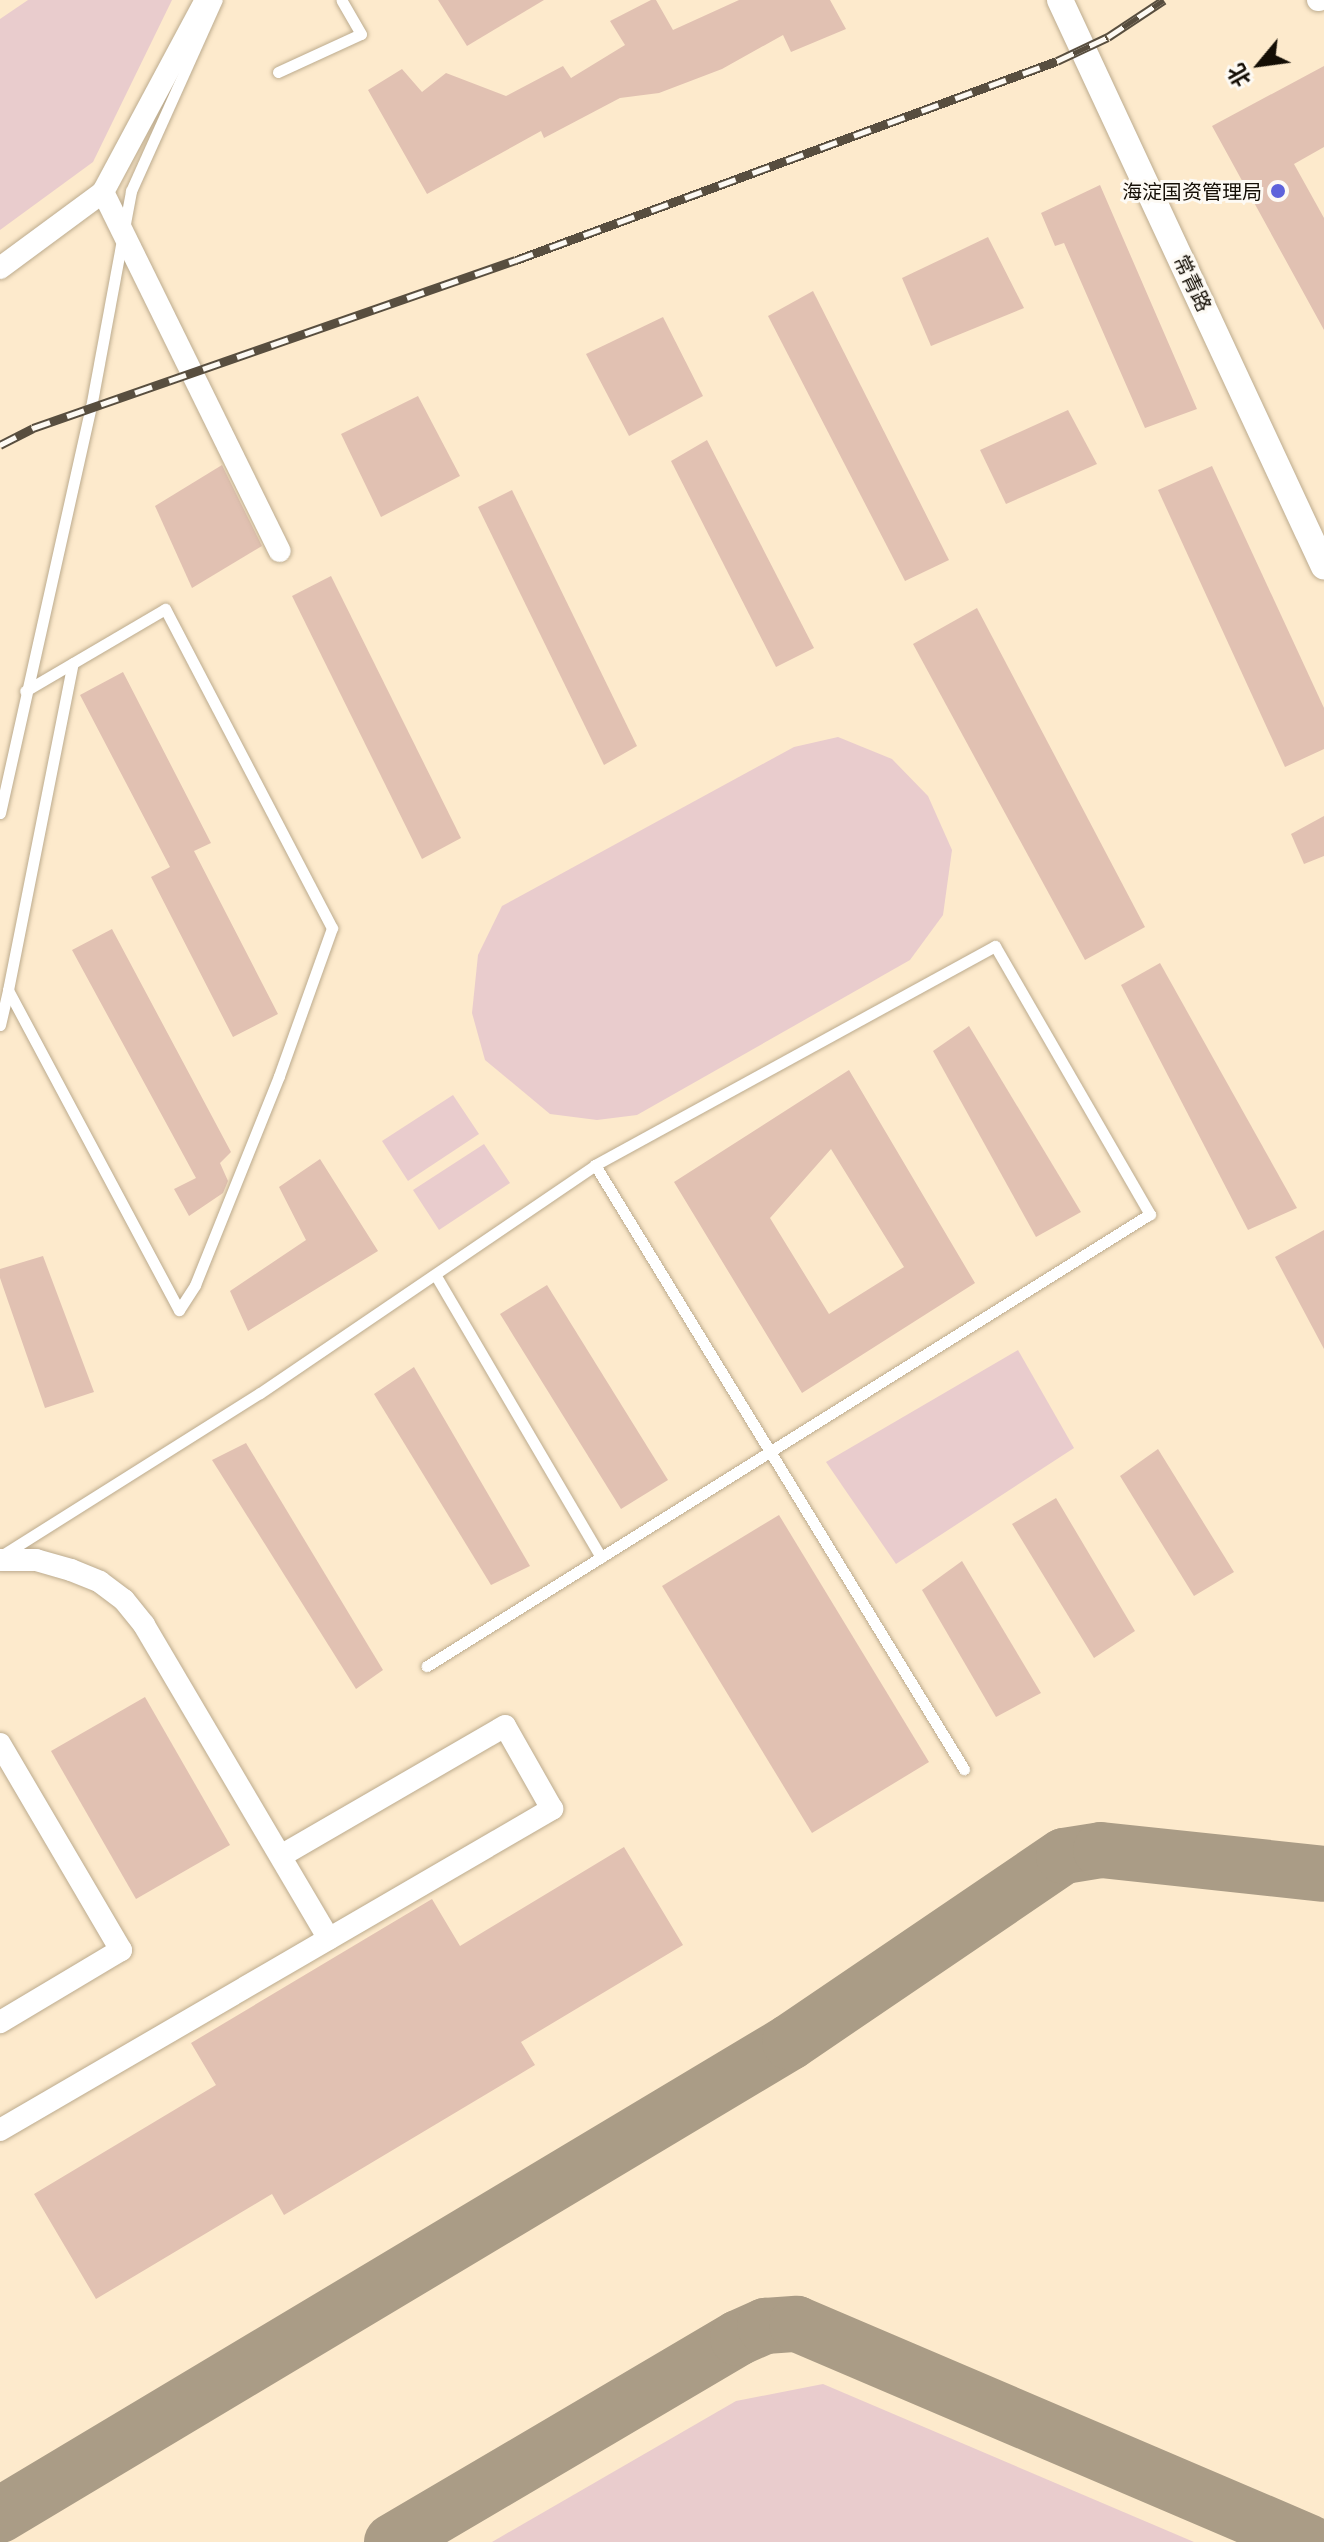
<!DOCTYPE html>
<html>
<head>
<meta charset="utf-8">
<style>
  body { margin:0 }
  #map { position:relative; width:1324px; height:2542px; overflow:hidden; background:#fdeacc; font-family:"Golos Text","Noto Sans SC",sans-serif }
  div>[style] { position:absolute }
  .green>* { inset:0; background:#e9cccd }
  .taxiway>* { height:56px; margin:-28px; padding:0 28px; transform-origin:28px; border-radius:28px; background:#aa9c86 }
  .building>* { inset:0; background:#e1c1b2 }
  .roads { filter:drop-shadow(0 0 2px #bcab8e) drop-shadow(0 0 2px #bcab8e) }
  .service>* { height:11px; margin:-5.5px; padding:0 5.5px; transform-origin:5.5px; border-radius:5.5px; background:#fff }
  .minor>* { height:22px; margin:-11px; padding:0 11px; transform-origin:11px; border-radius:11px; background:#fff }
  .tertiary>* { height:26px; margin:-13px; padding:0 13px; transform-origin:13px; border-radius:13px; background:#fff }
  .rail>* { height:9px; margin-top:-4.5px; transform-origin:0; background:repeating-linear-gradient(90deg,#fdfaf4 0 18px,#584e3f 0 36px); box-sizing:border-box; border-block:2px solid #584e3f }
  .dots>* { width:22px; height:22px; translate:-50% -50%; box-sizing:border-box; border:4px solid #fdfaf4; border-radius:50% }
  span { translate:-50% -50%; white-space:nowrap; text-align:center; line-height:1.15; -webkit-text-stroke:6px #fdfaf4; paint-order:stroke }
  .poi-label { font-size:20px; color:#140e05 }
  .right { translate:-100% -50%; text-align:right }
  .street-label { font-size:20px; color:#140e05 }
  .north { position:absolute; left:1220px; top:24px; width:80px; height:80px; -webkit-text-stroke:6px #fdfaf4; paint-order:stroke; rotate:241deg; font-size:22px; font-weight:700; line-height:32px; text-align:center; color:#140e05 }
  .north::after { content:''; display:block; margin:auto; width:28px; height:36px; background:#140e05; clip-path:polygon(50% 0,100% 100%,50% 72%,0 100%) }
</style>
</head>
<body>
<div id="map">
  <div class="green">
    <i style="clip-path:polygon(28px 0,172px 0,93px 162px,0 230px,0 19px)"></i>
    <i style="clip-path:polygon(838px 737px,892px 759px,928px 796px,952px 850px,943px 915px,910px 960px,637px 1115px,597px 1120px,550px 1114px,485px 1060px,472px 1013px,478px 955px,502px 906px,794px 747px)"></i>
    <i style="clip-path:polygon(453px 1095px,479px 1134px,408px 1181px,382px 1141px)"></i>
    <i style="clip-path:polygon(484px 1144px,510px 1183px,439px 1230px,413px 1190px)"></i>
    <i style="clip-path:polygon(1018px 1350px,1074px 1448px,896px 1564px,826px 1462px)"></i>
    <i style="clip-path:polygon(823px 2384px,1194px 2542px,492px 2542px,736px 2401px)"></i>
  </div>
  <div class="taxiway">
    <i style="left:0;top:2515px;width:921px;rotate:-30.91deg"></i>
    <i style="left:790px;top:2042px;width:331px;rotate:-34.2deg"></i>
    <i style="left:1064px;top:1856px;width:37px;rotate:-9deg"></i>
    <i style="left:1101px;top:1850px;width:224px;rotate:6.1deg"></i>
    <i style="left:392px;top:2542px;width:402px;rotate:-30.5deg"></i>
    <i style="left:738px;top:2338px;width:30px;rotate:-24deg"></i>
    <i style="left:765px;top:2326px;width:32px;rotate:-4deg"></i>
    <i style="left:797px;top:2324px;width:556px;rotate:23.1deg"></i>
  </div>
  <div class="building">
    <i style="clip-path:polygon(438px 0,544px 0,467px 46px)"></i>
    <i style="clip-path:polygon(651px 0,656px 0,673px 30px,739px 0,830px 0,846px 29px,791px 52px,783px 35px,722px 69px,659px 93px,620px 98px,544px 138px,541px 131px,427px 194px,368px 90px,402px 69px,422px 92px,446px 73px,506px 96px,563px 66px,571px 78px,625px 45px,610px 21px)"></i>
    <i style="clip-path:polygon(1324px 66px,1324px 147px,1294px 164px,1324px 218px,1324px 330px,1212px 126px)"></i>
    <i style="clip-path:polygon(1100px 185px,1197px 409px,1145px 428px,1064px 243px,1055px 246px,1041px 213px)"></i>
    <i style="clip-path:polygon(988px 237px,1024px 308px,931px 346px,902px 278px)"></i>
    <i style="clip-path:polygon(813px 291px,949px 560px,905px 581px,768px 316px)"></i>
    <i style="clip-path:polygon(663px 317px,703px 396px,629px 436px,586px 354px)"></i>
    <i style="clip-path:polygon(418px 396px,460px 476px,381px 517px,341px 434px)"></i>
    <i style="clip-path:polygon(1068px 410px,1097px 464px,1006px 504px,980px 450px)"></i>
    <i style="clip-path:polygon(707px 440px,814px 648px,776px 667px,671px 461px)"></i>
    <i style="clip-path:polygon(222px 465px,262px 546px,192px 588px,155px 506px)"></i>
    <i style="clip-path:polygon(1212px 466px,1324px 708px,1324px 749px,1285px 767px,1158px 490px)"></i>
    <i style="clip-path:polygon(512px 490px,637px 746px,604px 765px,478px 507px)"></i>
    <i style="clip-path:polygon(331px 576px,461px 838px,422px 859px,292px 596px)"></i>
    <i style="clip-path:polygon(977px 608px,1145px 927px,1085px 960px,913px 644px)"></i>
    <i style="clip-path:polygon(123px 672px,211px 843px,194px 851px,278px 1014px,233px 1037px,151px 877px,170px 867px,80px 695px)"></i>
    <i style="clip-path:polygon(1324px 816px,1324px 856px,1304px 864px,1291px 834px)"></i>
    <i style="clip-path:polygon(112px 929px,231px 1152px,220px 1163px,228px 1181px,223px 1193px,189px 1216px,174px 1189px,196px 1178px,72px 950px)"></i>
    <i style="clip-path:polygon(1160px 963px,1297px 1208px,1248px 1230px,1121px 985px)"></i>
    <i style="clip-path:polygon(969px 1026px,1081px 1212px,1036px 1237px,933px 1051px)"></i>
    <i style="clip-path:polygon(evenodd,849px 1070px,975px 1283px,802px 1393px,674px 1182px,849px 1070px,831px 1149px,904px 1267px,829px 1314px,770px 1218px,831px 1149px)"></i>
    <i style="clip-path:polygon(320px 1159px,378px 1251px,248px 1331px,230px 1291px,306px 1240px,279px 1187px)"></i>
    <i style="clip-path:polygon(1324px 1230px,1324px 1349px,1275px 1257px)"></i>
    <i style="clip-path:polygon(43px 1256px,94px 1392px,45px 1408px,0 1278px,0 1269px)"></i>
    <i style="clip-path:polygon(547px 1285px,668px 1480px,621px 1509px,500px 1314px)"></i>
    <i style="clip-path:polygon(414px 1367px,530px 1566px,491px 1585px,374px 1394px)"></i>
    <i style="clip-path:polygon(246px 1443px,383px 1670px,356px 1689px,212px 1460px)"></i>
    <i style="clip-path:polygon(1158px 1449px,1234px 1572px,1194px 1596px,1120px 1476px)"></i>
    <i style="clip-path:polygon(1056px 1498px,1135px 1631px,1094px 1658px,1012px 1524px)"></i>
    <i style="clip-path:polygon(779px 1515px,929px 1762px,812px 1833px,662px 1586px)"></i>
    <i style="clip-path:polygon(962px 1561px,1041px 1693px,996px 1717px,922px 1590px)"></i>
    <i style="clip-path:polygon(145px 1697px,230px 1845px,136px 1899px,51px 1751px)"></i>
    <i style="clip-path:polygon(624px 1847px,683px 1945px,521px 2042px,535px 2065px,284px 2215px,272px 2194px,96px 2299px,34px 2194px,216px 2085px,191px 2043px,432px 1899px,460px 1946px)"></i>
  </div>
  <div class="roads">
    <div class="service">
      <i style="left:278px;top:72px;width:91px;rotate:-24.6deg"></i>
      <i style="left:361px;top:34px;width:39px;rotate:-120deg"></i>
      <i style="left:0;top:813px;width:416px;rotate:-77.4deg"></i>
      <i style="left:91px;top:407px;width:220px;rotate:-79.5deg"></i>
      <i style="left:131px;top:191px;width:209px;rotate:-65.8deg"></i>
      <i style="left:8px;top:990px;width:333px;rotate:-78.8deg"></i>
      <i style="left:0;top:1025px;width:36px;rotate:-77deg"></i>
      <i style="left:8px;top:990px;width:363px;rotate:61.9deg"></i>
      <i style="left:179px;top:1310px;width:30px;rotate:-57deg"></i>
      <i style="left:195px;top:1285px;width:225px;rotate:-68.1deg"></i>
      <i style="left:279px;top:1076px;width:157px;rotate:-70.3deg"></i>
      <i style="left:332px;top:928px;width:360px;rotate:-117.6deg"></i>
      <i style="left:165px;top:609px;width:162px;rotate:149.6deg"></i>
      <i style="left:595px;top:1165px;width:708px;rotate:58.58deg"></i>
      <i style="left:436px;top:1276px;width:326px;rotate:59.6deg"></i>
      <i style="left:1px;top:1556px;width:306px;rotate:-32.2deg"></i>
      <i style="left:260px;top:1393px;width:405px;rotate:-34.2deg"></i>
      <i style="left:595px;top:1165px;width:456px;rotate:-28.7deg"></i>
      <i style="left:995px;top:946px;width:310px;rotate:60deg"></i>
      <i style="left:1150px;top:1214px;width:853px;rotate:147.99deg"></i>
    </div>
    <div class="minor">
      <i style="left:1318px;top:0;width:1px"></i>
      <i style="left:103px;top:192px;width:400px;rotate:63.8deg"></i>
      <i style="left:0;top:268px;width:128px;rotate:-36.4deg"></i>
      <i style="left:103px;top:192px;width:218px;rotate:-61.8deg"></i>
      <i style="left:0;top:1560px;width:36px"></i>
      <i style="left:36px;top:1560px;width:36px;rotate:16deg"></i>
      <i style="left:71px;top:1570px;width:31px;rotate:22deg"></i>
      <i style="left:100px;top:1582px;width:30px;rotate:37deg"></i>
      <i style="left:124px;top:1600px;width:32px;rotate:51deg"></i>
      <i style="left:144px;top:1625px;width:364px;rotate:59.5deg"></i>
      <i style="left:0;top:1744px;width:239px;rotate:59.6deg"></i>
      <i style="left:121px;top:1950px;width:141px;rotate:149.2deg"></i>
      <i style="left:0;top:2130px;width:639px;rotate:-30.18deg"></i>
      <i style="left:552px;top:1809px;width:95px;rotate:-119.5deg"></i>
      <i style="left:505px;top:1726px;width:259px;rotate:149.9deg"></i>
    </div>
    <div class="tertiary">
      <i style="left:1060px;top:0;width:625px;rotate:65.03deg"></i>
    </div>
  </div>
  <div class="rail">
    <i style="left:0;top:445px;width:37px;rotate:-27deg"></i>
    <i style="left:33px;top:428px;width:511px;rotate:-19.18deg"></i>
    <i style="left:516px;top:260px;width:576px;rotate:-20.2deg"></i>
    <i style="left:1057px;top:61px;width:56px;rotate:-25.2deg"></i>
    <i style="left:1108px;top:37px;width:67px;rotate:-33.5deg"></i>
  </div>
  <div class="dots">
    <i style="left:1278px;top:191px;background:#5e63db"></i>
  </div>
  <div class="poi-label">
    <span class="right" style="left:1262px;top:191px">海淀国资管理局</span>
  </div>
  <div class="street-label">
    <span style="left:1193px;top:283px;rotate:65deg">常青路</span>
  </div>
  <div class="north">北</div>
</div>
</body>
</html>
